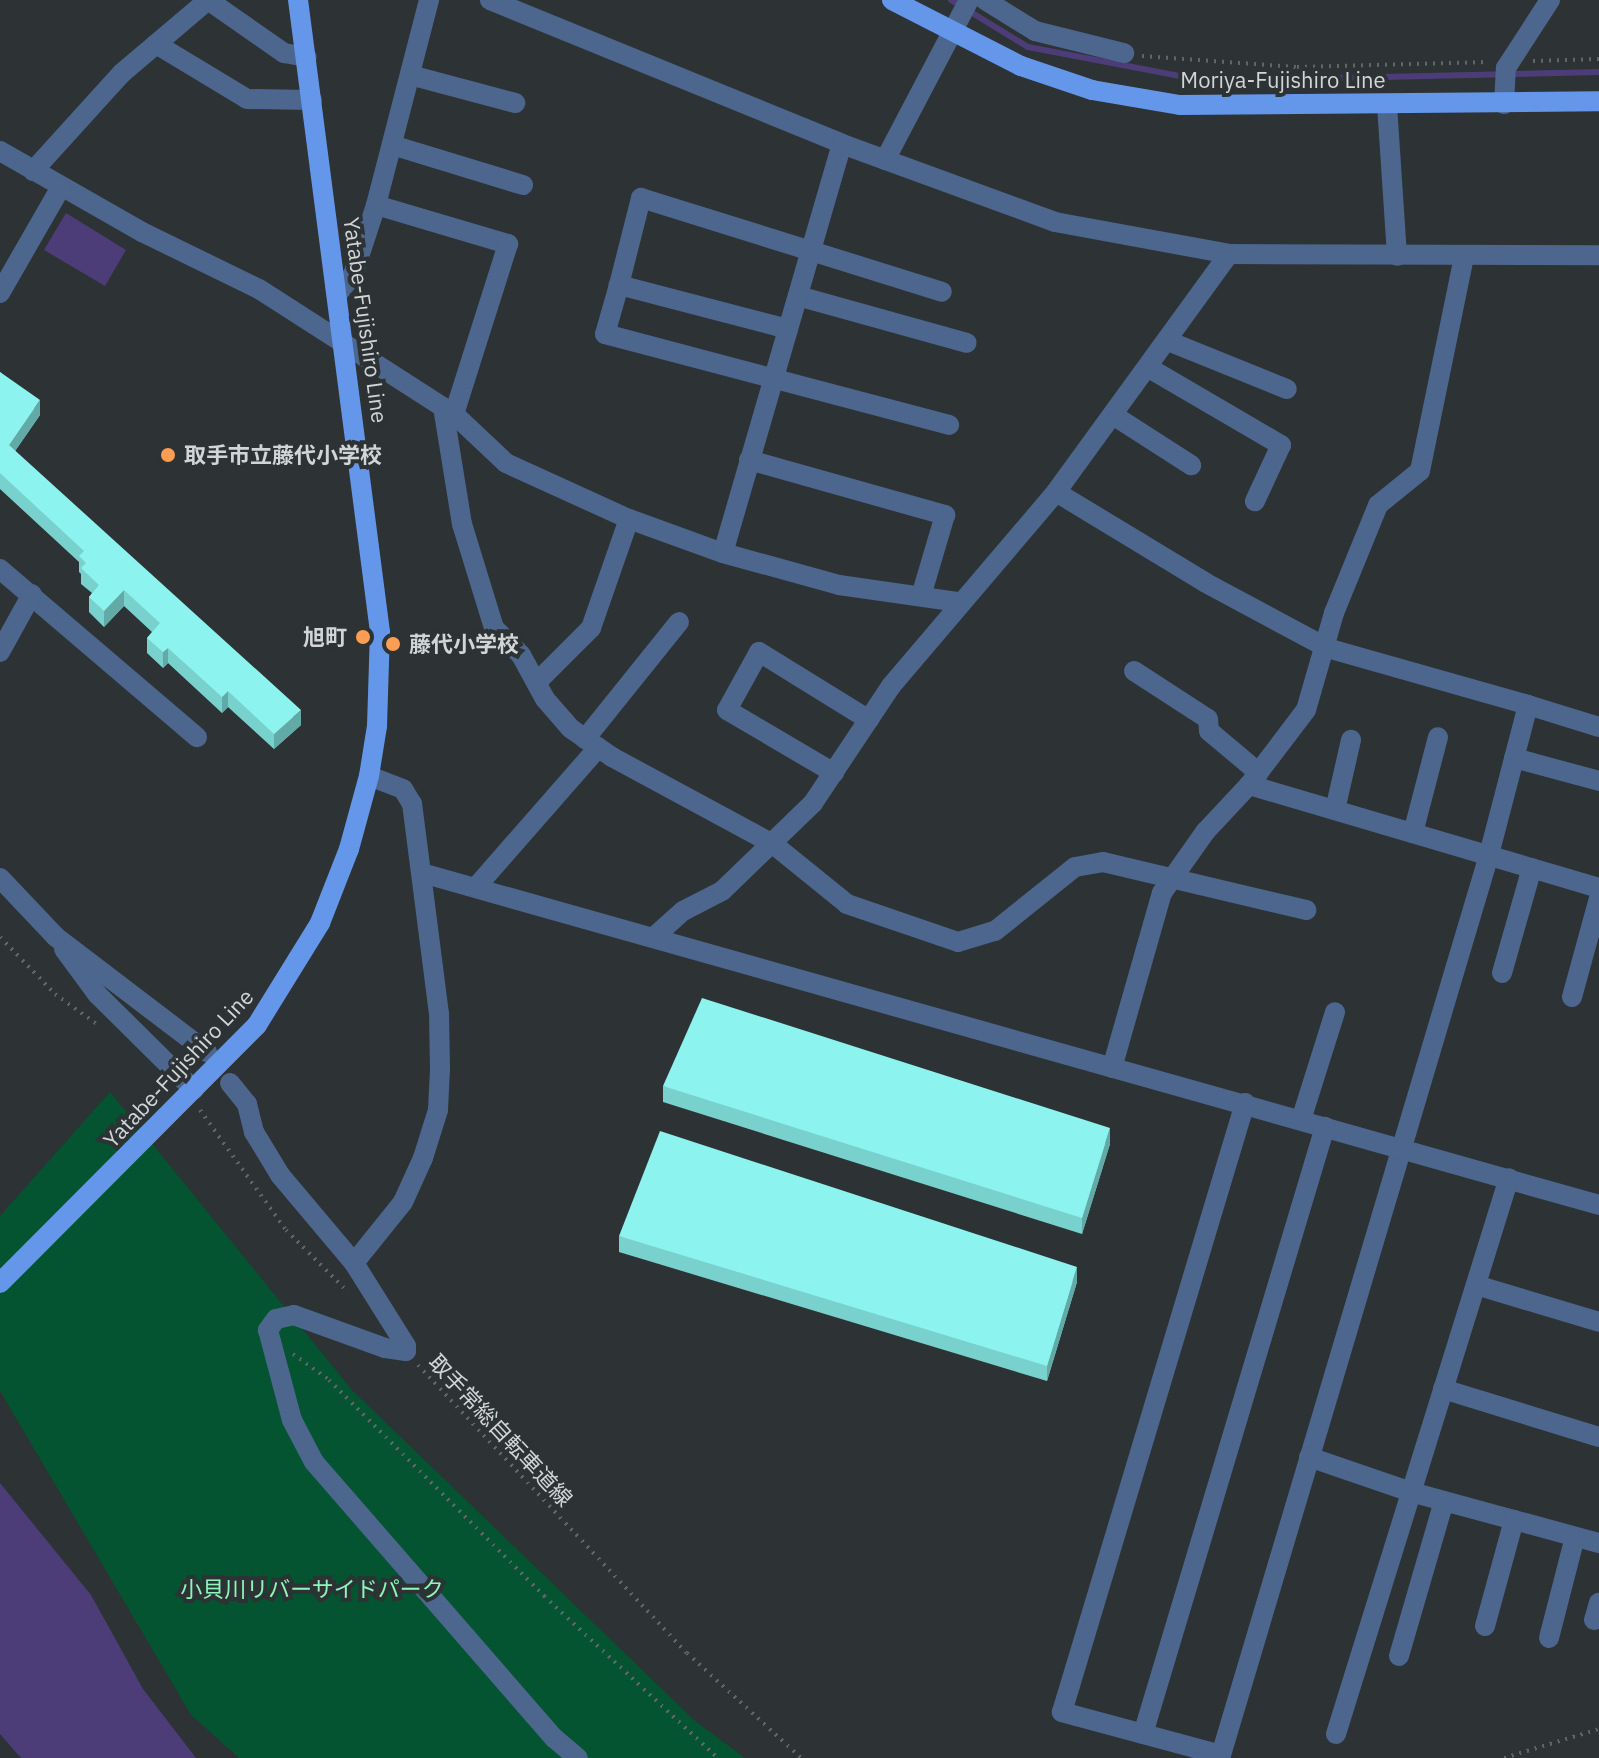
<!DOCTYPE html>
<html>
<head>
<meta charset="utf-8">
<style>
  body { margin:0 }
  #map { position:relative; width:1599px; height:1758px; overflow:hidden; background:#2d3234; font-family:"IBM Plex Sans","Noto Sans JP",sans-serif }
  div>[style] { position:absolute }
  .green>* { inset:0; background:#045331 }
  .water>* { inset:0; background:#4c3d78 }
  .stream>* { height:6px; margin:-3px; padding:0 3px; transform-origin:3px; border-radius:3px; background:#4c3d78 }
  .path>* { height:4px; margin-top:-2px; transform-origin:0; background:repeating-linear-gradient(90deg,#606567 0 2px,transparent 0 8px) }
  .minor>* { height:20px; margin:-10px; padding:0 10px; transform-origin:10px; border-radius:10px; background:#4c668d }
  .major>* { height:20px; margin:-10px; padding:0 10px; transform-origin:10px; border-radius:10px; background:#6497e9 }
  .wall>* { inset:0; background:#78d1cd }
  .shaded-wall>* { inset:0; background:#62aaa7 }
  .building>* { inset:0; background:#8cf3ee }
  .dots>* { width:22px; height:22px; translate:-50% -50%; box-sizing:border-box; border:4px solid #2d3234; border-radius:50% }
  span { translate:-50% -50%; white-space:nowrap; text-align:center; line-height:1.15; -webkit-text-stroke:8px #2d3234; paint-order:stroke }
  .street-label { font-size:22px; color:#d1d5d6 }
  .poi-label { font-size:22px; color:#d1d5d6; font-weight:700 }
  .left { translate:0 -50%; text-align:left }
  .right { translate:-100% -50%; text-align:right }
  .park-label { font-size:22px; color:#8ff6bb }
</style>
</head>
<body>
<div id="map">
  <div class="green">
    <i style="clip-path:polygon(110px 1092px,352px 1390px,695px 1721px,745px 1758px,239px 1758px,191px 1715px,0 1391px,0 1216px)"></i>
  </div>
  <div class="water">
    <i style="clip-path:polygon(66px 213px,126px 250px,105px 286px,44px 250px)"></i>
    <i style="clip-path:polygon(0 1483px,91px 1595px,143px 1689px,196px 1758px,21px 1758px,0 1734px)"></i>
  </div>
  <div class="stream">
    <i style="left:951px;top:0;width:90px;rotate:31.4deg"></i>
    <i style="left:1028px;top:47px;width:182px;rotate:10.8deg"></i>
    <i style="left:1207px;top:81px;width:392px;rotate:-1.3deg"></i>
  </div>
  <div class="path">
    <i style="left:1142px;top:56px;width:155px;rotate:4.1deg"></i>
    <i style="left:1297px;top:67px;width:192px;rotate:-1.5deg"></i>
    <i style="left:1533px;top:61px;width:66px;rotate:-1.7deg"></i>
    <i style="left:0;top:937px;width:79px;rotate:46deg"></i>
    <i style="left:55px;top:994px;width:53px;rotate:35.8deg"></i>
    <i style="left:200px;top:1110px;width:148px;rotate:54.4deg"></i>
    <i style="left:286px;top:1230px;width:88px;rotate:45deg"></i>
    <i style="left:293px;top:1354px;width:44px;rotate:35.8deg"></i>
    <i style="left:329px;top:1380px;width:305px;rotate:45.1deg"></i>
    <i style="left:544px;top:1596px;width:238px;rotate:43deg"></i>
    <i style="left:418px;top:1365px;width:394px;rotate:47deg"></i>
    <i style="left:687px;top:1653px;width:155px;rotate:42.6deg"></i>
    <i style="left:1504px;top:1758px;width:99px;rotate:-17deg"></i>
  </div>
  <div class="minor">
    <i style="left:490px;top:0;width:380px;rotate:22.2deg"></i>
    <i style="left:842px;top:144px;width:227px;rotate:20.1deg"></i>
    <i style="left:1055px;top:222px;width:177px;rotate:10.4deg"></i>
    <i style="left:1229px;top:254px;width:370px;rotate:0.2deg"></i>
    <i style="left:985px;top:0;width:59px;rotate:31.8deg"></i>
    <i style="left:1035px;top:31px;width:92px;rotate:13.9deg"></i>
    <i style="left:156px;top:44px;width:106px;rotate:31.1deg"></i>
    <i style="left:247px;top:99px;width:65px;rotate:0.9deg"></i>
    <i style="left:410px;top:75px;width:109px;rotate:14.9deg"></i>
    <i style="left:1504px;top:104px;width:36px;rotate:-87deg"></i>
    <i style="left:1506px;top:68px;width:81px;rotate:-57.1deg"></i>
    <i style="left:1387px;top:105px;width:151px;rotate:86.2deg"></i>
    <i style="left:392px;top:145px;width:137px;rotate:17deg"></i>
    <i style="left:0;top:151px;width:163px;rotate:29.7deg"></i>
    <i style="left:142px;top:232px;width:130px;rotate:26deg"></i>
    <i style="left:259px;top:289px;width:232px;rotate:32.7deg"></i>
    <i style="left:454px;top:414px;width:71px;rotate:43.3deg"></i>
    <i style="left:506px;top:463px;width:135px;rotate:24.5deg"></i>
    <i style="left:629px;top:519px;width:100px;rotate:19.9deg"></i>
    <i style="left:723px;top:553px;width:120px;rotate:15.4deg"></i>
    <i style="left:839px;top:585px;width:121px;rotate:8.1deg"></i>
    <i style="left:885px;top:160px;width:181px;rotate:-62.3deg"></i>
    <i style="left:33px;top:171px;width:132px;rotate:-47.8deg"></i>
    <i style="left:122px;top:73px;width:113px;rotate:-40.3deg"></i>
    <i style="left:208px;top:0;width:93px;rotate:34.9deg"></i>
    <i style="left:284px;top:53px;width:23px;rotate:10deg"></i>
    <i style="left:376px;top:205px;width:138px;rotate:16.5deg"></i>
    <i style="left:508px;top:244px;width:178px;rotate:107.6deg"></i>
    <i style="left:619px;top:285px;width:90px;rotate:-75.8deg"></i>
    <i style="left:641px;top:198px;width:315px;rotate:17.3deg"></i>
    <i style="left:0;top:293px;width:122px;rotate:-60.1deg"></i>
    <i style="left:338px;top:293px;width:23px;rotate:-50deg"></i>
    <i style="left:353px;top:275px;width:74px;rotate:-71.8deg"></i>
    <i style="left:376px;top:205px;width:212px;rotate:-75.5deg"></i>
    <i style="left:798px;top:296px;width:175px;rotate:15.5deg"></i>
    <i style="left:788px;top:329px;width:175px;rotate:-165.4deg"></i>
    <i style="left:619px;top:285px;width:51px;rotate:105.9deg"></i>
    <i style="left:605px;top:334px;width:356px;rotate:14.8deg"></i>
    <i style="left:1168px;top:341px;width:128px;rotate:22deg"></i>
    <i style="left:1149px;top:368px;width:153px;rotate:30.3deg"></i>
    <i style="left:1281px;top:445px;width:62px;rotate:114.9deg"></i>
    <i style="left:443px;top:407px;width:119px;rotate:80.8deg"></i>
    <i style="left:462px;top:524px;width:109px;rotate:72.9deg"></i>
    <i style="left:494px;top:628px;width:38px;rotate:45deg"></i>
    <i style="left:521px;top:655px;width:50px;rotate:61.4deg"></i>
    <i style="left:545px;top:699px;width:38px;rotate:49deg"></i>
    <i style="left:570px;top:728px;width:51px;rotate:34.6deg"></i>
    <i style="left:612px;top:757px;width:183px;rotate:28.4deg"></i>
    <i style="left:773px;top:844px;width:95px;rotate:39deg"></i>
    <i style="left:847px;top:904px;width:117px;rotate:18.9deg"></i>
    <i style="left:958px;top:942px;width:39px;rotate:-17deg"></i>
    <i style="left:995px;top:931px;width:102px;rotate:-38.7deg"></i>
    <i style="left:1075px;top:867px;width:28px;rotate:-10deg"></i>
    <i style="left:1103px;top:862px;width:209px;rotate:13.3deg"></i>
    <i style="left:1113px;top:415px;width:93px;rotate:32.7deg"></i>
    <i style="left:749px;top:460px;width:204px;rotate:15.7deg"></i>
    <i style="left:945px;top:515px;width:84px;rotate:106.5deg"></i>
    <i style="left:1056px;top:492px;width:175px;rotate:31.2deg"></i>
    <i style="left:1206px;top:583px;width:137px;rotate:28.2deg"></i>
    <i style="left:1327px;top:648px;width:209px;rotate:15.8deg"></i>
    <i style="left:1528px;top:705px;width:155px;rotate:104.6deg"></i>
    <i style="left:1489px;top:855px;width:939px;rotate:106.58deg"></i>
    <i style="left:1221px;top:1755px;width:165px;rotate:-164.9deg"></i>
    <i style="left:1062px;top:1712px;width:636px;rotate:-73.27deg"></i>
    <i style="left:723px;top:553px;width:426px;rotate:-73.8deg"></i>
    <i style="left:0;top:569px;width:259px;rotate:40.5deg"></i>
    <i style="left:0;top:652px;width:66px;rotate:-61.1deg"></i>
    <i style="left:1134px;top:671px;width:88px;rotate:33deg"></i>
    <i style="left:1208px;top:719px;width:12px;rotate:85deg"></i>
    <i style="left:1209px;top:731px;width:65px;rotate:40deg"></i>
    <i style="left:538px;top:681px;width:75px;rotate:-45deg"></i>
    <i style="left:591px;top:628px;width:115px;rotate:-70.8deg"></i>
    <i style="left:1528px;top:705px;width:74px;rotate:17.2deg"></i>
    <i style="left:585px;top:739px;width:150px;rotate:-51.2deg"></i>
    <i style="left:1514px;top:758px;width:88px;rotate:15.1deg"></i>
    <i style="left:834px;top:773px;width:124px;rotate:-149.5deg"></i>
    <i style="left:727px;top:710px;width:66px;rotate:-61.1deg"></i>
    <i style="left:759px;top:652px;width:129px;rotate:31.7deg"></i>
    <i style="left:1249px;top:785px;width:365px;rotate:16.4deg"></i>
    <i style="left:1335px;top:810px;width:72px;rotate:-77.1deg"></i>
    <i style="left:1413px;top:833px;width:99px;rotate:-75.4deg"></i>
    <i style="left:422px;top:873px;width:1223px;rotate:15.75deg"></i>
    <i style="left:0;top:878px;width:81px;rotate:46.5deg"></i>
    <i style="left:56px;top:937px;width:190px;rotate:37.3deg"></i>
    <i style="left:477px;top:886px;width:184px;rotate:-48.8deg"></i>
    <i style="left:654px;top:937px;width:39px;rotate:-42deg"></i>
    <i style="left:683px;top:911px;width:44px;rotate:-27.1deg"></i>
    <i style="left:722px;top:891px;width:127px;rotate:-44deg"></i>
    <i style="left:813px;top:803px;width:141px;rotate:-56.3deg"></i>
    <i style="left:891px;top:686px;width:255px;rotate:-49.6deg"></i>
    <i style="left:1056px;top:492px;width:294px;rotate:-54deg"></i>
    <i style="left:64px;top:949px;width:56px;rotate:53.7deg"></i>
    <i style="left:97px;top:994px;width:136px;rotate:44.7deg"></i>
    <i style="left:1502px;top:973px;width:109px;rotate:-74.1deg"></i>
    <i style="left:1572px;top:997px;width:103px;rotate:-74.7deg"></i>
    <i style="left:1112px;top:1068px;width:182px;rotate:-74.1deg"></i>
    <i style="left:1162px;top:893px;width:75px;rotate:-54.8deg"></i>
    <i style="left:1205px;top:832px;width:64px;rotate:-46.9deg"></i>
    <i style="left:1249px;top:785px;width:94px;rotate:-52.8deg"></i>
    <i style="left:1306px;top:710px;width:101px;rotate:-73.9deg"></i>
    <i style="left:1334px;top:613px;width:117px;rotate:-67.8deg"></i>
    <i style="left:1378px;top:505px;width:54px;rotate:-39deg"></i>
    <i style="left:1420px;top:471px;width:218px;rotate:-78.4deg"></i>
    <i style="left:230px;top:1083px;width:27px;rotate:51deg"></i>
    <i style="left:247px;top:1104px;width:29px;rotate:76deg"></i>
    <i style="left:254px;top:1132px;width:50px;rotate:58.8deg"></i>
    <i style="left:280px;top:1175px;width:115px;rotate:49.9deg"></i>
    <i style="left:354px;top:1263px;width:98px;rotate:57.9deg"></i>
    <i style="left:406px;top:1346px;width:5px;rotate:90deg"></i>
    <i style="left:406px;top:1351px;width:21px;rotate:-172deg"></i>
    <i style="left:385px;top:1348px;width:97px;rotate:-160.1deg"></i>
    <i style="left:294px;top:1315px;width:18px;rotate:167deg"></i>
    <i style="left:276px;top:1319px;width:14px;rotate:126deg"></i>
    <i style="left:268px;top:1330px;width:93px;rotate:75.1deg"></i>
    <i style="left:292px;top:1420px;width:47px;rotate:62.4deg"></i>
    <i style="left:314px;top:1462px;width:366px;rotate:49deg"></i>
    <i style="left:554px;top:1738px;width:31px;rotate:40deg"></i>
    <i style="left:1301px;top:1120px;width:113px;rotate:-72.5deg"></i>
    <i style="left:354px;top:1263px;width:78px;rotate:-51.2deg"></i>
    <i style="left:403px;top:1202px;width:48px;rotate:-65.6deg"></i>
    <i style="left:423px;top:1158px;width:50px;rotate:-72.6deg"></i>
    <i style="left:438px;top:1110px;width:41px;rotate:-87.2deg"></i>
    <i style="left:440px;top:1069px;width:55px;rotate:-91deg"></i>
    <i style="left:439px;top:1014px;width:212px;rotate:-97.3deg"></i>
    <i style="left:412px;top:804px;width:17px;rotate:-121deg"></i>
    <i style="left:403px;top:789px;width:36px;rotate:-159deg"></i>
    <i style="left:1476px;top:1285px;width:128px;rotate:16.7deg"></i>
    <i style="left:1443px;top:1389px;width:163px;rotate:17.1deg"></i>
    <i style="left:1309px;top:1457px;width:108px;rotate:18.9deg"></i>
    <i style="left:1411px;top:1492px;width:195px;rotate:15.2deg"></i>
    <i style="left:1594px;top:1620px;width:18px;rotate:-74deg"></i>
    <i style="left:1485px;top:1626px;width:110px;rotate:-74.7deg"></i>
    <i style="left:1549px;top:1638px;width:104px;rotate:-75.6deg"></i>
    <i style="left:1399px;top:1656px;width:161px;rotate:-73.8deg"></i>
    <i style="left:1143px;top:1734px;width:634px;rotate:-73.31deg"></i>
    <i style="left:1336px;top:1734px;width:582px;rotate:-72.72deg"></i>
  </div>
  <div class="major">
    <i style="left:892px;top:0;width:145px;rotate:27.1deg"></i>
    <i style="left:1021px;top:66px;width:75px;rotate:18.7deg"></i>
    <i style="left:1092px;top:90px;width:89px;rotate:9.7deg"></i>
    <i style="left:1180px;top:105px;width:419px;rotate:-0.5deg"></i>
    <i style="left:0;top:1283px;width:364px;rotate:-45.1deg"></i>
    <i style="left:257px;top:1025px;width:120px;rotate:-58.3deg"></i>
    <i style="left:320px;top:923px;width:79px;rotate:-68.6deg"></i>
    <i style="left:349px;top:849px;width:76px;rotate:-74.7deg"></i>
    <i style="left:369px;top:776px;width:51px;rotate:-80.9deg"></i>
    <i style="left:377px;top:726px;width:94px;rotate:-88.2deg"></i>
    <i style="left:380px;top:632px;width:637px;rotate:-97.39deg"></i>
  </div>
  <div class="wall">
    <i style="clip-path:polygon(0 372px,40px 415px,15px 451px,301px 725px,274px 749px,228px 707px,222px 713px,168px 663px,163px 668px,147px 653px,147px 638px,152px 632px,124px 606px,104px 627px,89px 612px,89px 597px,92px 593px,81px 584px,81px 574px,79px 572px,79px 562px,0 489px)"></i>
    <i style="clip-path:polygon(663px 1086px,1110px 1144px,1082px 1234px,663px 1102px)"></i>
    <i style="clip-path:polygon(619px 1236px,1077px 1282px,1047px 1381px,619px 1252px)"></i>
  </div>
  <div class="shaded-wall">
    <i style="clip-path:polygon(40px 400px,40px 415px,9px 460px,9px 445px)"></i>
    <i style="clip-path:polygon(124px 590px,124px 606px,104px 627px,104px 611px)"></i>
    <i style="clip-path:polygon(168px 648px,168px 663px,163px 668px,163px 652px)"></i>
    <i style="clip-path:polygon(228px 691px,228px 707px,222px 713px,222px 697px)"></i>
    <i style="clip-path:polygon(301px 710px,301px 725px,274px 749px,274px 734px)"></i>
    <i style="clip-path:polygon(1110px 1128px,1110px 1144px,1082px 1234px,1082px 1218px)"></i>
    <i style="clip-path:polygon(1077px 1267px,1077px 1282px,1047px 1381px,1047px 1366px)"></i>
  </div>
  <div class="building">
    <i style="clip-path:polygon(0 372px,40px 400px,9px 445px,301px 710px,274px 734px,228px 691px,222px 697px,168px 648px,163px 652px,147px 638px,160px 623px,124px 590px,104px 611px,89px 597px,99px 585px,81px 568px,86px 563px,79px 556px,84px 551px,0 473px)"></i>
    <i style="clip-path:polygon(702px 998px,1110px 1128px,1082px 1218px,663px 1086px)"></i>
    <i style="clip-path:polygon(660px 1131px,1077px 1267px,1047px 1366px,619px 1236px)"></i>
  </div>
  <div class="dots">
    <i style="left:168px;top:455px;background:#fd9d54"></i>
    <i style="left:363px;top:637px;background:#fd9d54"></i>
    <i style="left:393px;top:644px;background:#fd9d54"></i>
  </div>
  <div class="street-label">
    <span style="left:1283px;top:80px">Moriya-Fujishiro Line</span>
    <span style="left:366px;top:320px;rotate:82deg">Yatabe-Fujishiro Line</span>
    <span style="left:178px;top:1068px;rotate:-47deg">Yatabe-Fujishiro Line</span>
    <span style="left:501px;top:1430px;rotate:47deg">取手常総自転車道線</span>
  </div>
  <div class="poi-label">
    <span class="left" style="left:184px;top:455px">取手市立藤代小学校</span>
    <span class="right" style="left:347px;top:637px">旭町</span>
    <span class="left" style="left:409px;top:644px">藤代小学校</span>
  </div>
  <div class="park-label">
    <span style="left:312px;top:1589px">小貝川リバーサイドパーク</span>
  </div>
</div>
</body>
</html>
